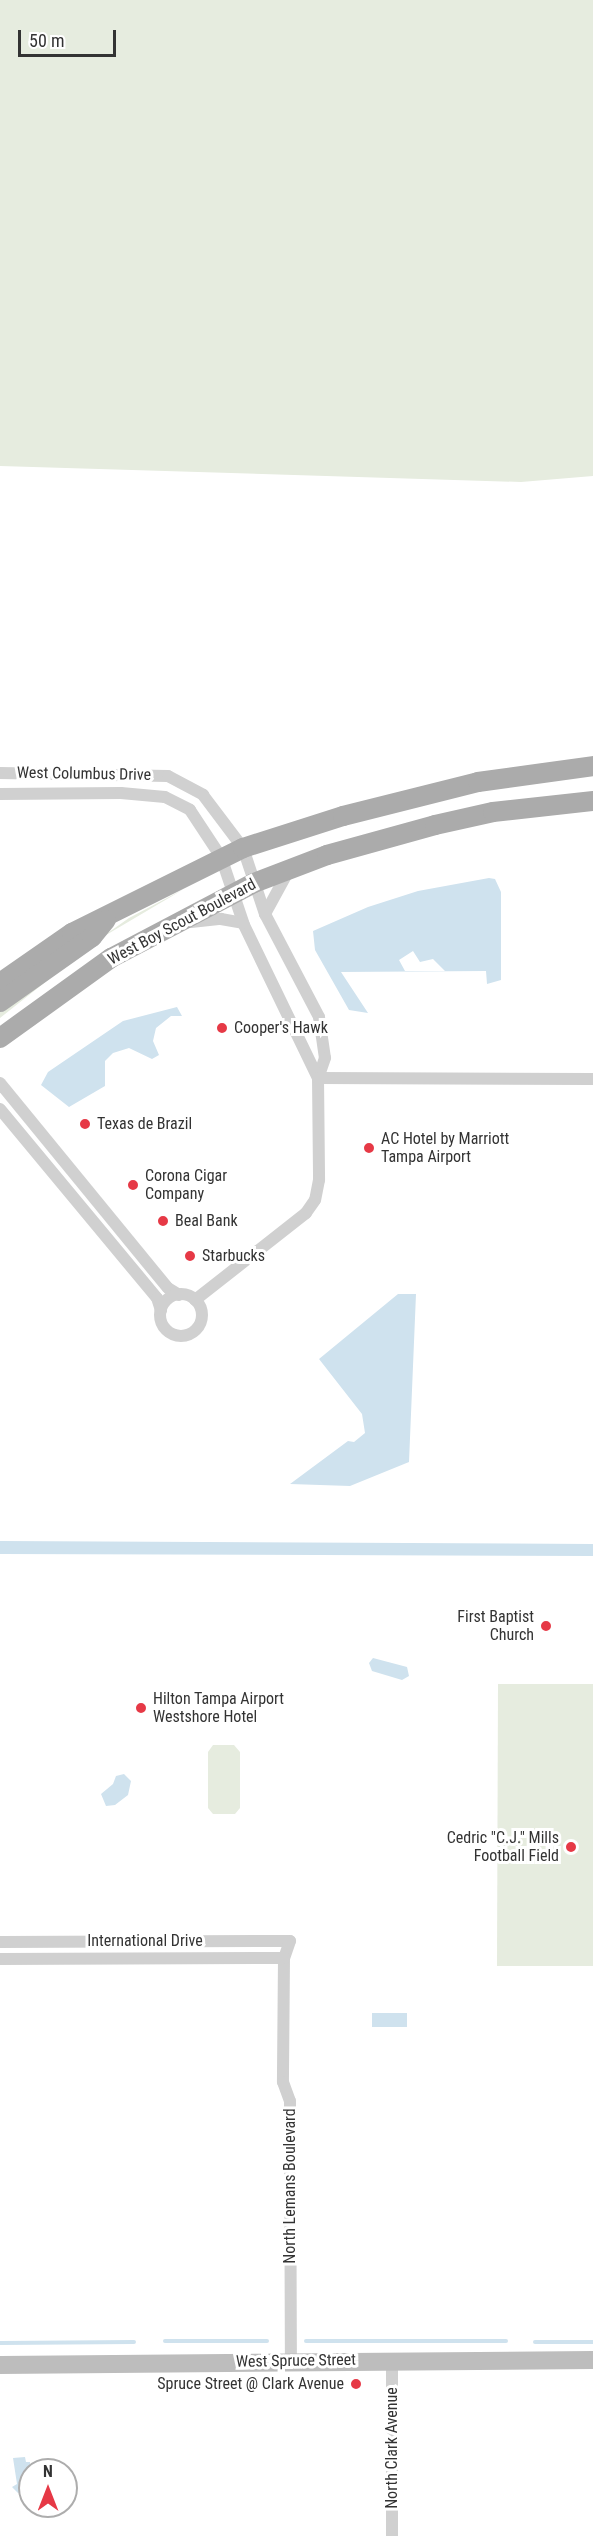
<!DOCTYPE html>
<html>
<head>
<meta charset="utf-8">
<style>
  body { margin:0 }
  #map { position:relative; width:593px; height:2536px; overflow:hidden; background:#fff; font-family:"Roboto Condensed",sans-serif }
  div>[style] { position:absolute }
  .green>* { inset:0; background:#e6ecdf }
  .water>* { inset:0; background:#cfe2ee }
  .pier>* { inset:0; background:#fff }
  .stream>* { height:4px; margin:-2px; padding:0 2px; transform-origin:2px; border-radius:2px; background:#cfe2ee }
  .street>* { height:12px; margin:-6px; padding:0 6px; transform-origin:6px; border-radius:6px; background:#d0d0d0 }
  .street>.ring { margin:-6px; padding:0; box-sizing:content-box; background:none; border:12px solid #d0d0d0; border-radius:50% }
  .secondary>* { height:18px; margin:-9px; padding:0 9px; transform-origin:9px; border-radius:9px; background:#bdbdbd }
  .primary>* { height:20px; margin:-10px; padding:0 10px; transform-origin:10px; border-radius:10px; background:#ababab }
  .dots>* { width:16px; height:16px; translate:-50% -50%; box-sizing:border-box; border:3px solid #fff; border-radius:50% }
  span { translate:-50% -50%; white-space:nowrap; text-align:center; line-height:1.15; -webkit-text-stroke:6px #fff; paint-order:stroke }
  .street-label { font-size:16px; color:#333 }
  .poi-label { font-size:16px; color:#333 }
  .left { translate:0 -50%; text-align:left }
  .right { translate:-100% -50%; text-align:right }
  .north { position:absolute; left:18px; top:2458px; width:60px; height:60px; box-sizing:border-box; background:#fff; border:2px solid #adadad; border-radius:50%; rotate:0deg; font-size:16px; font-weight:700; line-height:24px; text-align:center; color:#333 }
  .north::after { content:''; display:block; margin:auto; width:21px; height:27px; background:#e63946; clip-path:polygon(50% 0,100% 100%,50% 72%,0 100%) }
  .scale { position:absolute; left:18px; top:30px; width:98px; height:27px; box-sizing:border-box; border:3px solid #333; border-top:0; padding-left:8px; font-size:18px; line-height:21px; white-space:nowrap; color:#333; -webkit-text-stroke:4px #fff; paint-order:stroke }
</style>
</head>
<body>
<div id="map">
  <div class="green">
    <i style="clip-path:polygon(0 0,593px 0,593px 476px,521px 482px,0 466px)"></i>
    <i style="clip-path:polygon(184px 889px,101px 938px,0 1018px,0 1009px,129px 918px)"></i>
    <i style="clip-path:polygon(498px 1684px,593px 1684px,593px 1966px,497px 1966px)"></i>
    <i style="clip-path:polygon(213px 1745px,234px 1745px,240px 1752px,240px 1808px,235px 1814px,213px 1814px,208px 1808px,208px 1752px)"></i>
  </div>
  <div class="water">
    <i style="clip-path:polygon(489px 878px,495px 879px,501px 892px,501px 980px,487px 984px,486px 971px,341px 972px,368px 1013px,349px 1010px,315px 950px,313px 931px,368px 907px,418px 891px)"></i>
    <i style="clip-path:polygon(177px 1007px,182px 1016px,171px 1016px,156px 1028px,153px 1041px,159px 1055px,152px 1059px,129px 1048px,113px 1053px,105px 1061px,105px 1086px,69px 1107px,41px 1085px,48px 1072px,123px 1021px)"></i>
    <i style="clip-path:polygon(398px 1294px,416px 1294px,409px 1462px,350px 1486px,290px 1484px,348px 1441px,354px 1442px,365px 1433px,362px 1414px,319px 1359px)"></i>
    <i style="clip-path:polygon(0 1541px,593px 1544px,593px 1556px,0 1554px)"></i>
    <i style="clip-path:polygon(373px 1658px,407px 1667px,409px 1676px,402px 1680px,372px 1671px,369px 1663px)"></i>
    <i style="clip-path:polygon(124px 1774px,131px 1781px,128px 1795px,115px 1805px,106px 1806px,101px 1794px,113px 1784px,116px 1776px)"></i>
    <i style="clip-path:polygon(372px 2013px,407px 2013px,407px 2027px,372px 2027px)"></i>
    <i style="clip-path:polygon(25px 2457px,26px 2462px,30px 2462px,30px 2489px,18px 2493px,12px 2487px,17px 2484px,13px 2458px)"></i>
  </div>
  <div class="pier">
    <i style="clip-path:polygon(413px 951px,420px 962px,433px 959px,445px 971px,405px 971px,399px 960px)"></i>
  </div>
  <div class="stream">
    <i style="left:165px;top:2341px;width:102px"></i>
    <i style="left:306px;top:2341px;width:200px"></i>
    <i style="left:535px;top:2342px;width:58px"></i>
    <i style="left:0;top:2343px;width:134px;rotate:-0.4deg"></i>
  </div>
  <div class="street">
    <i style="left:0;top:773px;width:168px;rotate:1deg"></i>
    <i style="left:168px;top:776px;width:40px;rotate:28deg"></i>
    <i style="left:203px;top:795px;width:66px;rotate:53deg"></i>
    <i style="left:243px;top:848px;width:70px;rotate:71.6deg"></i>
    <i style="left:265px;top:914px;width:116px;rotate:62.3deg"></i>
    <i style="left:319px;top:1017px;width:41px;rotate:81.7deg"></i>
    <i style="left:325px;top:1058px;width:21px;rotate:109deg"></i>
    <i style="left:318px;top:1078px;width:102px;rotate:89.4deg"></i>
    <i style="left:319px;top:1180px;width:20px;rotate:101deg"></i>
    <i style="left:315px;top:1200px;width:16px;rotate:125deg"></i>
    <i style="left:306px;top:1213px;width:141px;rotate:141.9deg"></i>
    <i style="left:0;top:794px;width:121px;rotate:-0.5deg"></i>
    <i style="left:121px;top:793px;width:44px;rotate:5.2deg"></i>
    <i style="left:165px;top:797px;width:28px;rotate:27deg"></i>
    <i style="left:190px;top:810px;width:56px;rotate:56.6deg"></i>
    <i style="left:221px;top:857px;width:72px;rotate:71.3deg"></i>
    <i style="left:244px;top:925px;width:170px;rotate:64.2deg"></i>
    <i style="left:265px;top:914px;width:50px;rotate:-61.4deg"></i>
    <i style="left:191px;top:922px;width:30px;rotate:-6deg"></i>
    <i style="left:221px;top:919px;width:22px;rotate:10deg"></i>
    <i style="left:318px;top:1078px;width:275px;rotate:0.2deg"></i>
    <i style="left:0;top:1083px;width:265px;rotate:50.7deg"></i>
    <i style="left:168px;top:1288px;width:13px;rotate:32deg"></i>
    <i style="left:0;top:1109px;width:246px;rotate:50.3deg"></i>
    <i style="left:157px;top:1298px;width:13px;rotate:72deg"></i>
    <i class="ring" style="left:160px;top:1294px;width:30px;height:30px"></i>
    <i style="left:0;top:1942px;width:290px;rotate:-0.2deg"></i>
    <i style="left:290px;top:1941px;width:18px;rotate:109deg"></i>
    <i style="left:284px;top:1958px;width:124px;rotate:90.5deg"></i>
    <i style="left:283px;top:2082px;width:20px;rotate:70deg"></i>
    <i style="left:290px;top:2101px;width:260px;rotate:89.8deg"></i>
    <i style="left:0;top:1959px;width:284px;rotate:-0.2deg"></i>
    <i style="left:392px;top:2536px;width:176px;rotate:-90deg"></i>
  </div>
  <div class="secondary">
    <i style="left:0;top:2365px;width:593px;rotate:-0.48deg"></i>
  </div>
  <div class="primary">
    <i style="left:0;top:983px;width:88px;rotate:-34.8deg"></i>
    <i style="left:72px;top:933px;width:191px;rotate:-26.4deg"></i>
    <i style="left:243px;top:848px;width:105px;rotate:-17.7deg"></i>
    <i style="left:343px;top:816px;width:139px;rotate:-14.1deg"></i>
    <i style="left:478px;top:782px;width:116px;rotate:-7.9deg"></i>
    <i style="left:0;top:1002px;width:113px;rotate:-35.2deg"></i>
    <i style="left:92px;top:937px;width:22px;rotate:-51deg"></i>
    <i style="left:0;top:1038px;width:137px;rotate:-35.8deg"></i>
    <i style="left:111px;top:958px;width:161px;rotate:-27.7deg"></i>
    <i style="left:254px;top:883px;width:78px;rotate:-21deg"></i>
    <i style="left:327px;top:855px;width:112px;rotate:-15.5deg"></i>
    <i style="left:435px;top:825px;width:59px;rotate:-12.6deg"></i>
    <i style="left:493px;top:812px;width:101px;rotate:-6.3deg"></i>
  </div>
  <div class="dots">
    <i style="left:222px;top:1028px;background:#e63946"></i>
    <i style="left:85px;top:1124px;background:#e63946"></i>
    <i style="left:369px;top:1148px;background:#e63946"></i>
    <i style="left:133px;top:1185px;background:#e63946"></i>
    <i style="left:163px;top:1221px;background:#e63946"></i>
    <i style="left:190px;top:1256px;background:#e63946"></i>
    <i style="left:546px;top:1626px;background:#e63946"></i>
    <i style="left:141px;top:1708px;background:#e63946"></i>
    <i style="left:571px;top:1847px;background:#e63946"></i>
    <i style="left:356px;top:2384px;background:#e63946"></i>
  </div>
  <div class="street-label">
    <span style="left:84px;top:774px;rotate:1deg">West Columbus Drive</span>
    <span style="left:182px;top:922px;rotate:-28deg">West Boy Scout Boulevard</span>
    <span style="left:145px;top:1941px">International Drive</span>
    <span style="left:290px;top:2186px;rotate:-90deg">North Lemans Boulevard</span>
    <span style="left:296px;top:2361px;rotate:-1deg">West Spruce Street</span>
    <span style="left:392px;top:2448px;rotate:-90deg">North Clark Avenue</span>
  </div>
  <div class="poi-label">
    <span class="left" style="left:234px;top:1028px">Cooper's Hawk</span>
    <span class="left" style="left:97px;top:1124px">Texas de Brazil</span>
    <span class="left" style="left:381px;top:1148px">AC Hotel by Marriott<br>Tampa Airport</span>
    <span class="left" style="left:145px;top:1185px">Corona Cigar<br>Company</span>
    <span class="left" style="left:175px;top:1221px">Beal Bank</span>
    <span class="left" style="left:202px;top:1256px">Starbucks</span>
    <span class="right" style="left:534px;top:1626px">First Baptist<br>Church</span>
    <span class="left" style="left:153px;top:1708px">Hilton Tampa Airport<br>Westshore Hotel</span>
    <span class="right" style="left:559px;top:1847px">Cedric "C.J." Mills<br>Football Field</span>
    <span class="right" style="left:344px;top:2384px">Spruce Street @ Clark Avenue</span>
  </div>
  <div class="north">N</div>
  <div class="scale">50 m</div>
</div>
</body>
</html>
